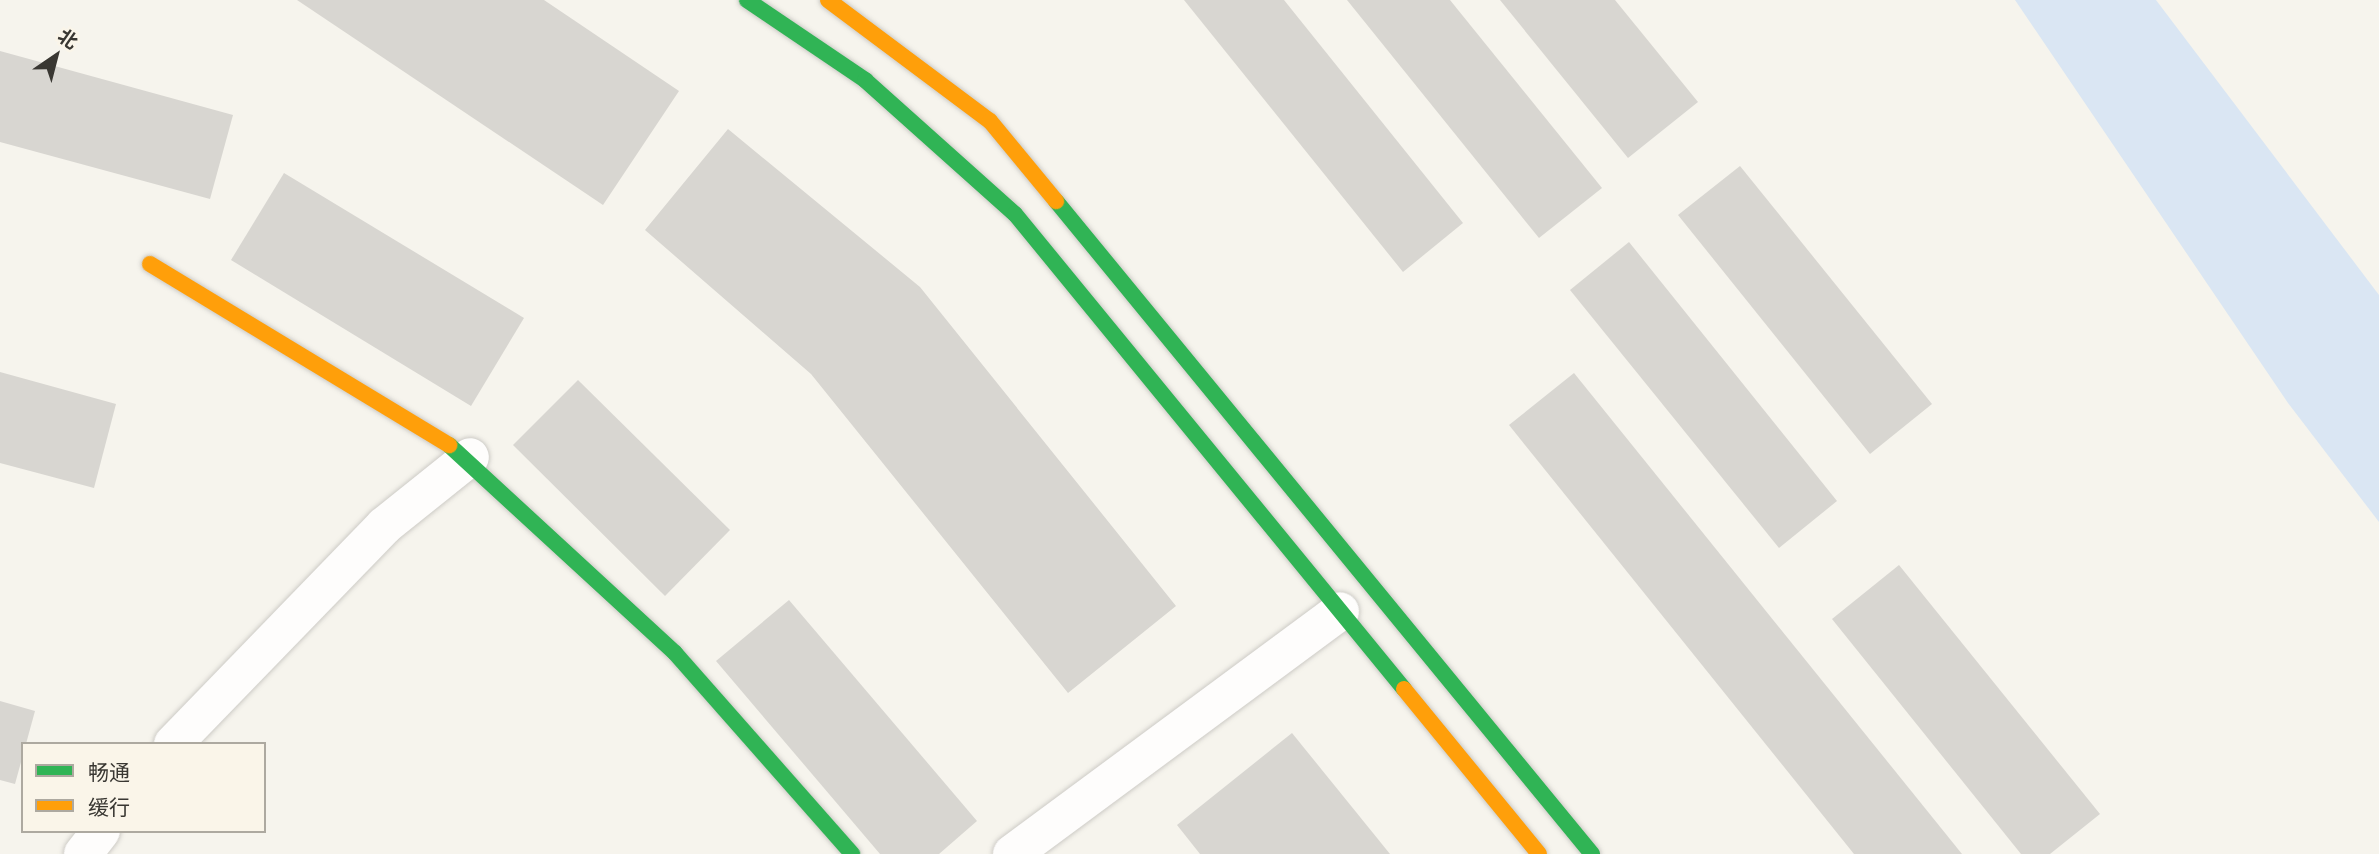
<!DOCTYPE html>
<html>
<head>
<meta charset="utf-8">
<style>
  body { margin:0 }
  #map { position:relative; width:2379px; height:854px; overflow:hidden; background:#f6f4ed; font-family:Barlow,"Noto Sans SC",sans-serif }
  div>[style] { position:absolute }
  .water>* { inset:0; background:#dae6f3 }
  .building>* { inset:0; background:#d8d6d1 }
  .roads { filter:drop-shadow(0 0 2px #cdcbc6) drop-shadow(0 0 2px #cdcbc6) }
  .street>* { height:38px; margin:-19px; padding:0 19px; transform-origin:19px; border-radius:19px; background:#fefdfc }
  .fast>* { height:16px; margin:-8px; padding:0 8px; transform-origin:8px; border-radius:8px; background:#30b455 }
  .slow>* { height:16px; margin:-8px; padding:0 8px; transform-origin:8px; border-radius:8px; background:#ff9f0a }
  span { translate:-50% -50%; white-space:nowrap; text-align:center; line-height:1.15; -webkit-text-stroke:5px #faf5e9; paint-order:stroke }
  .legend { position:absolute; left:21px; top:742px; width:245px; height:91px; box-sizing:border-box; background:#faf5e9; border:2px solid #ada9a0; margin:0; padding:9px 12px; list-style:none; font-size:21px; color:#393732 }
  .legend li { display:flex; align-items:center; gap:14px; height:35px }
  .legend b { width:35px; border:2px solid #ada9a0 }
  .north { position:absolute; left:21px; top:21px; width:70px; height:70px; -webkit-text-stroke:5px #faf5e9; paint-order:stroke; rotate:35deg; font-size:19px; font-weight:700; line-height:28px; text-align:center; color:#393732 }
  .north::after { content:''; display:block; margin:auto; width:24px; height:32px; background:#393732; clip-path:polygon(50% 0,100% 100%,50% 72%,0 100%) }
</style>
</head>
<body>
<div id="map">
  <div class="water">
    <i style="clip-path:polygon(2015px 0,2156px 0,2379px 295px,2379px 522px,2288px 403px)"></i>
  </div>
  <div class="building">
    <i style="clip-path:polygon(297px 0,544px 0,679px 91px,603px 205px)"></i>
    <i style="clip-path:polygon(1184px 0,1284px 0,1463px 223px,1403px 272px)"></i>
    <i style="clip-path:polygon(1347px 0,1450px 0,1602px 188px,1539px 238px)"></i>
    <i style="clip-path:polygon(1500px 0,1615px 0,1698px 102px,1628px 158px)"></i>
    <i style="clip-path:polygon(0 51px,233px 115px,210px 199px,0 142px)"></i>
    <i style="clip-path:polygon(728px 129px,920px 287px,1176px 606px,1068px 693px,811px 374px,645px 230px)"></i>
    <i style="clip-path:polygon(1740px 166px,1932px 404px,1870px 454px,1678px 215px)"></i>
    <i style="clip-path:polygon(284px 173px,524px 318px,471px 406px,231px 260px)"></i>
    <i style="clip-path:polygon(1629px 242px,1837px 501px,1779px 548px,1570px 290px)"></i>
    <i style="clip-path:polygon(0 372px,116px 404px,94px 488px,0 463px)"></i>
    <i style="clip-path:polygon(1574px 373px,1962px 854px,1854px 854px,1509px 425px)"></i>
    <i style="clip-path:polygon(578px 380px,730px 530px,665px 596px,513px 445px)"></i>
    <i style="clip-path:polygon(1899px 565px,2100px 814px,2050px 854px,2021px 854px,1832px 619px)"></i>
    <i style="clip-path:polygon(789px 600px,977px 821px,939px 854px,880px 854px,716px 661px)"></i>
    <i style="clip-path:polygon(0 701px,35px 711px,15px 784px,0 780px)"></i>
    <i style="clip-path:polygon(1292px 733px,1390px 854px,1200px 854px,1177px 825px)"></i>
  </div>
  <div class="roads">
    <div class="street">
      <i style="left:173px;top:744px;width:303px;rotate:-45.9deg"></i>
      <i style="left:384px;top:526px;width:110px;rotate:-38.7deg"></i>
      <i style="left:83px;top:854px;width:29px;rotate:-52deg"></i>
      <i style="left:1012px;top:854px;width:408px;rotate:-36.5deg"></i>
    </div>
    <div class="fast">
      <i style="left:747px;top:0;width:143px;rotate:34.1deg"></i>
      <i style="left:865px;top:80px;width:201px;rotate:41.8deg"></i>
      <i style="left:1015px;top:214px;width:614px;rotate:50.68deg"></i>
      <i style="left:1056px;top:201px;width:845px;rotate:50.62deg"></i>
      <i style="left:449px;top:445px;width:307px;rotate:42.6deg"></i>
      <i style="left:675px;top:653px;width:268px;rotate:48.6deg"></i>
    </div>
    <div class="slow">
      <i style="left:828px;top:0;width:202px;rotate:36.8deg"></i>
      <i style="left:990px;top:121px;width:104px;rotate:50.5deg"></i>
      <i style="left:150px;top:264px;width:350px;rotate:31.2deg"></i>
      <i style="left:1404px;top:689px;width:213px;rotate:50.7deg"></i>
    </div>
  </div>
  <ul class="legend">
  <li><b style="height:9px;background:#30b455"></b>畅通</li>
  <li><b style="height:9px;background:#ff9f0a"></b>缓行</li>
  </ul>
  <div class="north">北</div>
</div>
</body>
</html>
